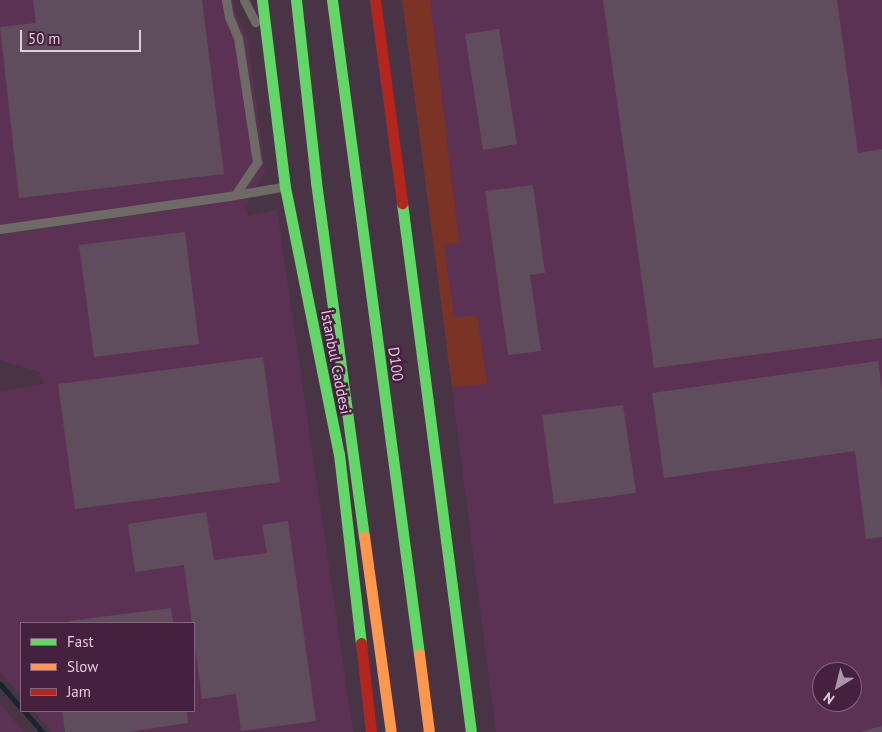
<!DOCTYPE html>
<html>
<head>
<meta charset="utf-8">
<style>
  body { margin:0 }
  #map { position:relative; width:882px; height:732px; overflow:hidden; background:#493445; font-family:"PT Sans",sans-serif }
  div>[style] { position:absolute }
  .built>* { inset:0; background:#5c3254 }
  .green>* { inset:0; background:#7a3325 }
  .stream>* { height:5px; margin:-2.5px; padding:0 2.5px; transform-origin:2.5px; border-radius:2.5px; background:#18262c }
  .building>* { inset:0; background:#5f4d5b }
  .lane>* { height:9px; margin:-4.5px; padding:0 4.5px; transform-origin:4.5px; border-radius:4.5px; background:#6e6a65 }
  .fast>* { height:11px; margin:-5.5px; padding:0 5.5px; transform-origin:5.5px; border-radius:5.5px; background:#63d668 }
  .slow>* { height:11px; margin:-5.5px; padding:0 5.5px; transform-origin:5.5px; border-radius:5.5px; background:#ff974d }
  .jam>* { height:11px; margin:-5.5px; padding:0 5.5px; transform-origin:5.5px; border-radius:5.5px; background:#b3261e }
  span { translate:-50% -50%; white-space:nowrap; text-align:center; line-height:1.15; -webkit-text-stroke:5px #46213f; paint-order:stroke }
  .street-label { font-size:15px; color:#e2cadc }
  .legend { position:absolute; left:20px; top:622px; width:175px; height:90px; box-sizing:border-box; background:#46213f; border:1px solid #84657e; margin:0; padding:6px 9px; list-style:none; font-size:15px; color:#e2cadc }
  .legend li { display:flex; align-items:center; gap:10px; height:25px }
  .legend b { width:25px; border:1px solid #84657e }
  .north { position:absolute; left:812px; top:662px; width:50px; height:50px; box-sizing:border-box; background:#46213f; border:1px solid #84657e; border-radius:50%; rotate:216deg; font-size:14px; font-weight:700; line-height:20px; text-align:center; color:#e2cadc }
  .north::after { content:''; display:block; margin:auto; width:18px; height:22px; background:#ac96a7; clip-path:polygon(50% 0,100% 100%,50% 72%,0 100%) }
  .scale { position:absolute; left:20px; top:30px; width:121px; height:22px; box-sizing:border-box; border:2px solid #e2cadc; border-top:0; padding-left:6px; font-size:15px; line-height:18px; white-space:nowrap; color:#e2cadc; -webkit-text-stroke:4px #46213f; paint-order:stroke }
</style>
</head>
<body>
<div id="map">
  <div class="built">
    <i style="clip-path:polygon(0 0,233px 0,235px 12px,248px 40px,265px 171px,245px 206px,248px 216px,277px 210px,353px 732px,52px 732px,34px 711px,194px 711px,194px 623px,21px 623px,21px 696px,0 672px,0 391px,43px 384px,40px 372px,0 360px)"></i>
    <i style="clip-path:polygon(evenodd,402px 0,882px 0,882px 732px,496px 732px,402px 0,822px 672px,852px 672px,852px 702px,822px 702px,822px 672px)"></i>
    <i style="clip-path:polygon(0 704px,24px 732px,0 732px)"></i>
  </div>
  <div class="green">
    <i style="clip-path:polygon(402px 0,430px 0,459px 242px,444px 245px,454px 318px,477px 315px,487px 384px,452px 387px)"></i>
  </div>
  <div class="stream">
    <i style="left:0;top:684px;width:32px;rotate:49deg"></i>
    <i style="left:24px;top:711px;width:28px;rotate:49deg"></i>
  </div>
  <div class="building">
    <i style="clip-path:polygon(33px 0,202px 0,224px 174px,19px 198px,0 27px,36px 23px)"></i>
    <i style="clip-path:polygon(603px 0,837px 0,858px 153px,882px 149px,882px 338px,654px 368px)"></i>
    <i style="clip-path:polygon(499px 29px,517px 144px,483px 150px,465px 34px)"></i>
    <i style="clip-path:polygon(533px 185px,545px 273px,530px 275px,541px 351px,508px 355px,485px 191px)"></i>
    <i style="clip-path:polygon(185px 232px,199px 344px,94px 357px,79px 245px)"></i>
    <i style="clip-path:polygon(263px 357px,280px 482px,75px 509px,58px 384px)"></i>
    <i style="clip-path:polygon(878px 361px,882px 390px,882px 537px,866px 539px,855px 451px,664px 478px,652px 393px)"></i>
    <i style="clip-path:polygon(623px 405px,636px 493px,554px 504px,542px 415px)"></i>
    <i style="clip-path:polygon(206px 512px,214px 560px,267px 553px,262px 525px,288px 521px,316px 721px,241px 731px,236px 694px,202px 699px,184px 565px,135px 572px,128px 524px)"></i>
    <i style="clip-path:polygon(171px 608px,173px 623px,69px 623px,69px 621px)"></i>
    <i style="clip-path:polygon(62px 711px,187px 711px,188px 723px,127px 732px,65px 732px)"></i>
    <i style="clip-path:polygon(882px 726px,882px 732px,863px 732px,863px 731px)"></i>
  </div>
  <div class="lane">
    <i style="left:244px;top:0;width:25px;rotate:63deg"></i>
    <i style="left:235px;top:195px;width:48px;rotate:-9.7deg"></i>
    <i style="left:0;top:229px;width:237px;rotate:-8.2deg"></i>
    <i style="left:235px;top:195px;width:40px;rotate:-56deg"></i>
    <i style="left:257px;top:162px;width:125px;rotate:-98.7deg"></i>
    <i style="left:238px;top:38px;width:23px;rotate:-113deg"></i>
    <i style="left:229px;top:17px;width:17px;rotate:-100deg"></i>
  </div>
  <div class="fast">
    <i style="left:262px;top:0;width:188px;rotate:83deg"></i>
    <i style="left:285px;top:187px;width:272px;rotate:78.6deg"></i>
    <i style="left:339px;top:454px;width:190px;rotate:83.4deg"></i>
    <i style="left:296px;top:0;width:183px;rotate:83.7deg"></i>
    <i style="left:316px;top:182px;width:357px;rotate:82.3deg"></i>
    <i style="left:332px;top:0;width:660px;rotate:82.42deg"></i>
    <i style="left:402px;top:203px;width:533px;rotate:82.57deg"></i>
  </div>
  <div class="slow">
    <i style="left:364px;top:536px;width:198px;rotate:82.2deg"></i>
    <i style="left:419px;top:654px;width:79px;rotate:82.7deg"></i>
  </div>
  <div class="jam">
    <i style="left:375px;top:0;width:205px;rotate:82.4deg"></i>
    <i style="left:361px;top:643px;width:90px;rotate:83.6deg"></i>
  </div>
  <div class="street-label">
    <span style="left:336px;top:362px;rotate:79deg">İstanbul Caddesi</span>
    <span style="left:396px;top:364px;rotate:82deg">D100</span>
  </div>
  <ul class="legend">
  <li><b style="height:6px;background:#63d668"></b>Fast</li>
  <li><b style="height:6px;background:#ff974d"></b>Slow</li>
  <li><b style="height:6px;background:#b3261e"></b>Jam</li>
  </ul>
  <div class="north">N</div>
  <div class="scale">50 m</div>
</div>
</body>
</html>
